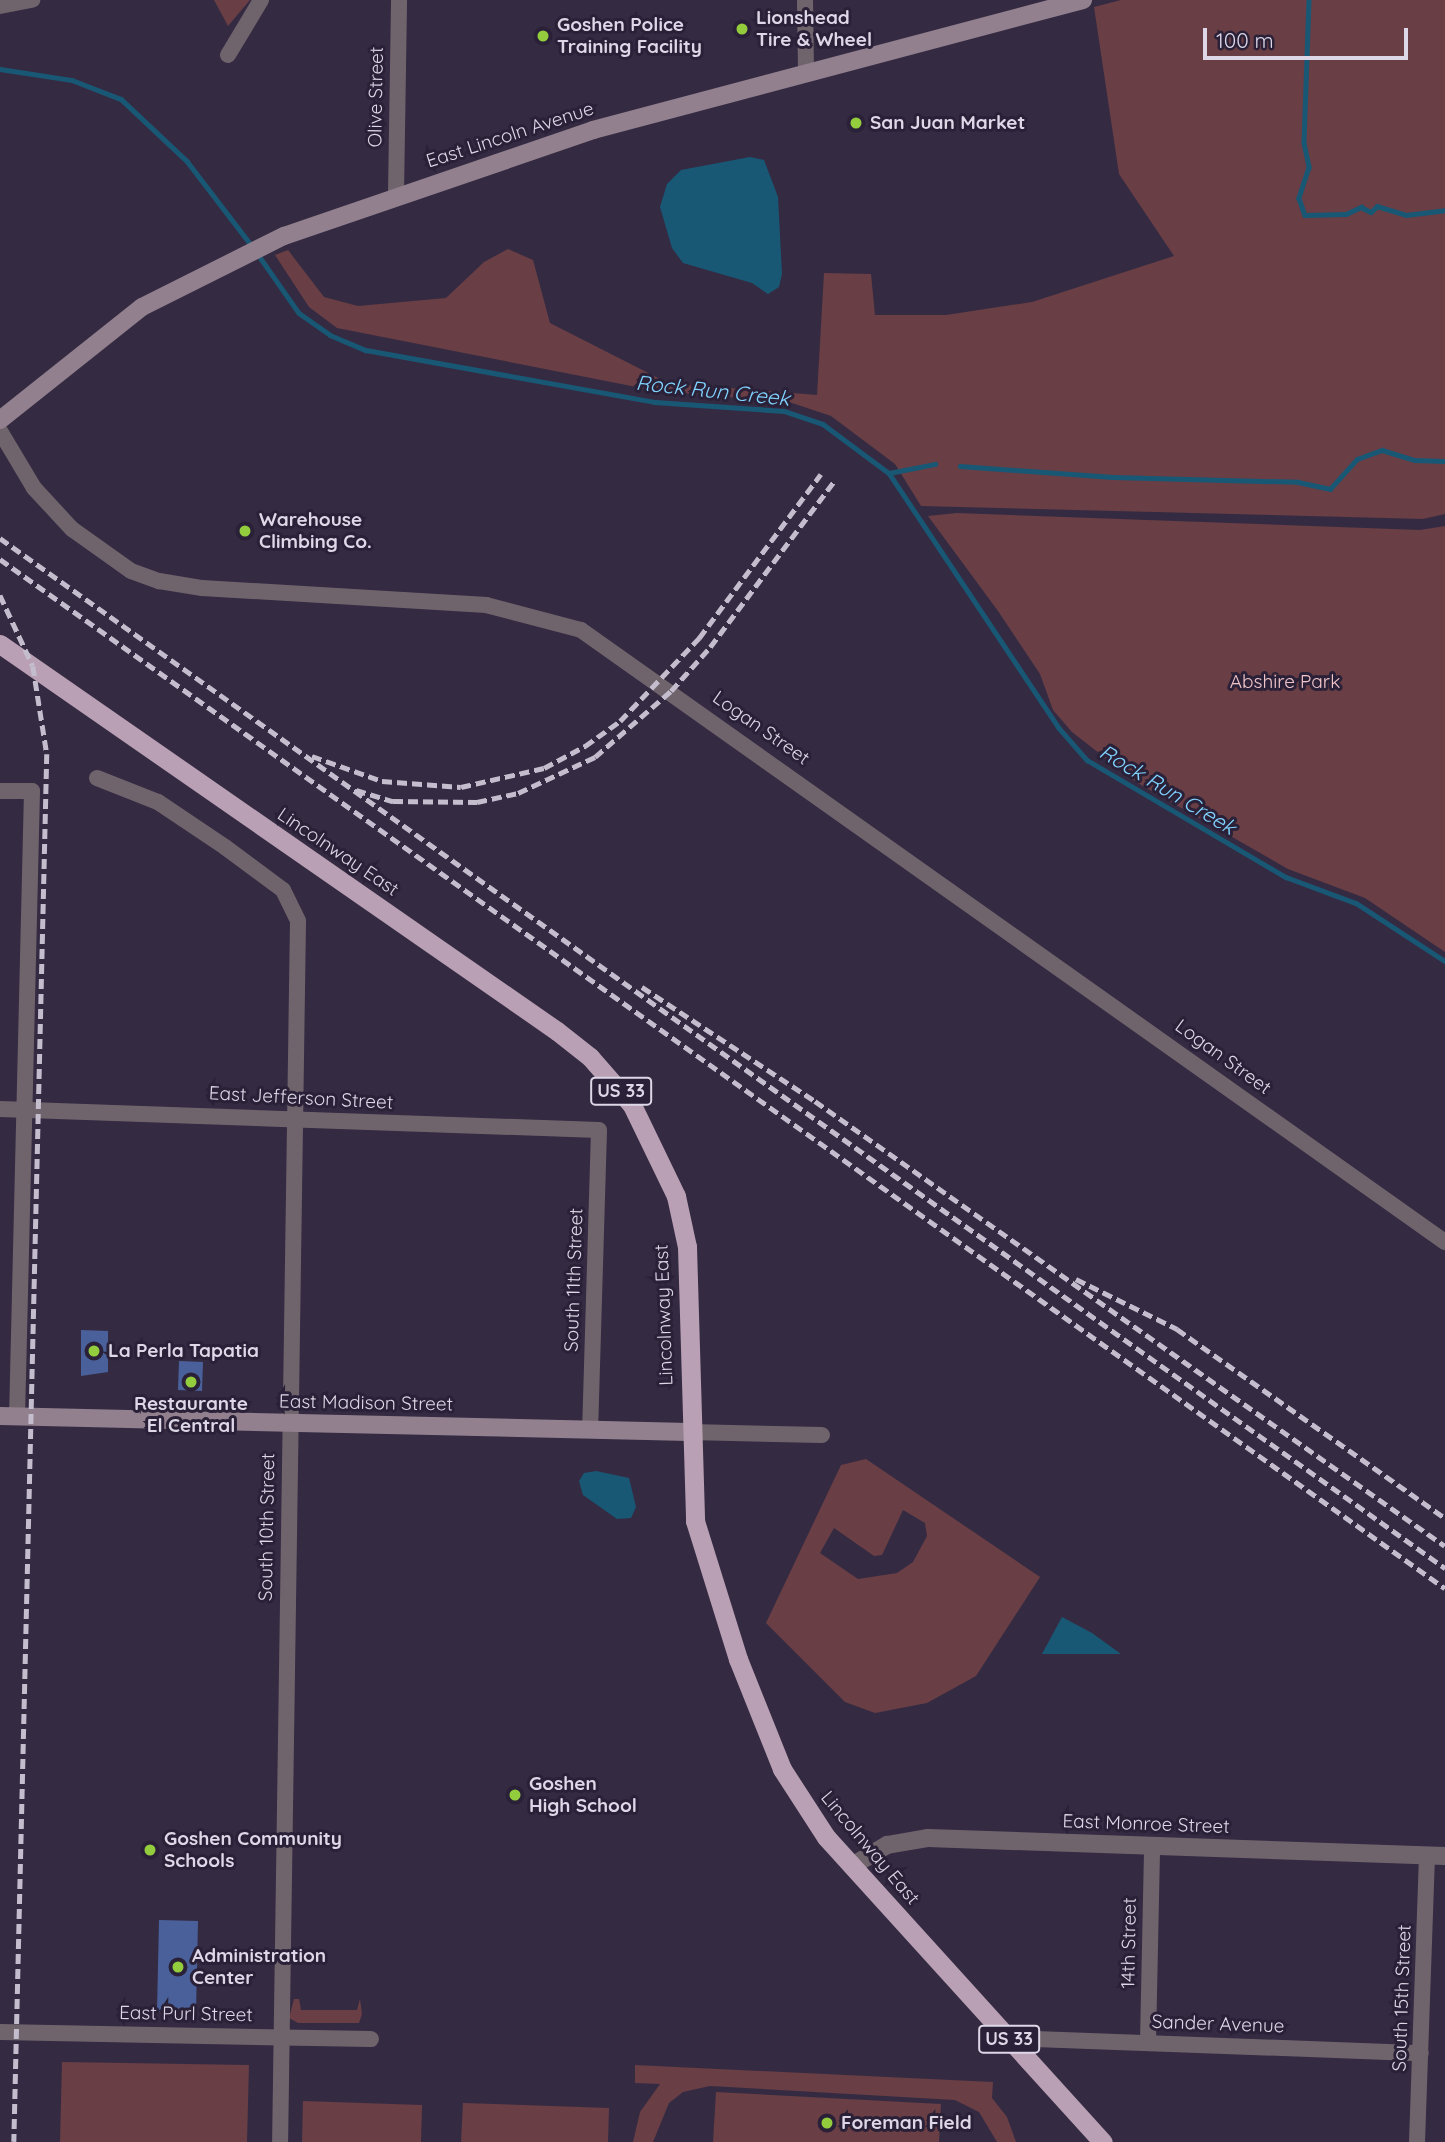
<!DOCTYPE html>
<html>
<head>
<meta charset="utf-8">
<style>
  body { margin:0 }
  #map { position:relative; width:1445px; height:2142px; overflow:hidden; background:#342b43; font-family:Quicksand,sans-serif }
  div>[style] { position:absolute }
  .green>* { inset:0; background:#693e44 }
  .water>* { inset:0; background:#195875 }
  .stream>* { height:4.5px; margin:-2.25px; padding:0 2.25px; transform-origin:2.25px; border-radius:2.25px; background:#195875 }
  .building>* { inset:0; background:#4a609a }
  .minor>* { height:16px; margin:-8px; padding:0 8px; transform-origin:8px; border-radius:8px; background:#70646c }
  .tertiary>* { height:18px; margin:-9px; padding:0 9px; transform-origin:9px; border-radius:9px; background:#70646c }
  .secondary>* { height:18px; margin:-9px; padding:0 9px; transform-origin:9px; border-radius:9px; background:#93808e }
  .trunk>* { height:19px; margin:-9.5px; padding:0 9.5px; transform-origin:9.5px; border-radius:9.5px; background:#baa0b4 }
  .rail>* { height:4.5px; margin-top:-2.25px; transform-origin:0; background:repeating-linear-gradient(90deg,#c3bdce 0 10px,transparent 0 15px) }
  .dots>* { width:19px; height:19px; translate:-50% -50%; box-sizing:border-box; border:4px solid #2a2138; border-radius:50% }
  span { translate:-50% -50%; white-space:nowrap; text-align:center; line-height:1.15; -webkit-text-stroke:6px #2a2138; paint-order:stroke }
  .shield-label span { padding:2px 5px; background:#2a2138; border:2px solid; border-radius:5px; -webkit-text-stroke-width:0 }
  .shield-label { font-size:18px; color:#ddd7e7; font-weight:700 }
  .poi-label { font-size:19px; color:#ddd7e7; font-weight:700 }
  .left { translate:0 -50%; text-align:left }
  .street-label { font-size:19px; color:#ddd7e7 }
  .park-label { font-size:19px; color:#f1c5ca }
  .water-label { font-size:21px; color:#81d4ff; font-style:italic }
  .scale { position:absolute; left:1203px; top:28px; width:205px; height:32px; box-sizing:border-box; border:4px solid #ddd7e7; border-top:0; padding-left:9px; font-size:21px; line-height:24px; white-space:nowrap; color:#ddd7e7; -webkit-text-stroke:5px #2a2138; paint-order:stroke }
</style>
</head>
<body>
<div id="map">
  <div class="green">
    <i style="clip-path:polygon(214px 0,250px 0,228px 26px)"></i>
    <i style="clip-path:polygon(1121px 0,1445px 0,1445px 514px,1423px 519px,921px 506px,895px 464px,831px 416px,789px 402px,657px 391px,337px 328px,309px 307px,275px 255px,288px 250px,324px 297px,358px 306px,446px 298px,484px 262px,508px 249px,533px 260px,550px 323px,668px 383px,817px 395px,824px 273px,871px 274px,875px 315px,946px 315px,1032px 302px,1174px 256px,1119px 174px,1094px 7px)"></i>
    <i style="clip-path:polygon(957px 513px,1420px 530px,1445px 526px,1445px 952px,1365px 898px,1288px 869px,1136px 782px,1072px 732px,1053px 710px,1040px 674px,998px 611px,928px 516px)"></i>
    <i style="clip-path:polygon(evenodd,866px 1459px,1040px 1577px,976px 1676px,927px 1703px,875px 1713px,845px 1702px,766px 1623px,841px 1465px,866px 1459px,903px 1510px,925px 1523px,927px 1536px,913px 1562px,897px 1573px,858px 1579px,820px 1553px,834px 1528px,874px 1556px,882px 1555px,903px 1510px)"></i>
    <i style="clip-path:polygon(294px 1999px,299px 1999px,301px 2010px,357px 2010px,360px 1999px,362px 2014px,359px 2023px,298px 2023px,289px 2018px)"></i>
    <i style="clip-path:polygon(62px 2062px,249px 2065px,247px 2142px,60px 2142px)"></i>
    <i style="clip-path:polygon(635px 2065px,993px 2082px,992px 2098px,1007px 2117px,1016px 2142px,997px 2142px,979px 2112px,955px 2100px,710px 2086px,683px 2092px,669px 2103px,653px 2142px,633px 2142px,640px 2112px,660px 2084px,635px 2083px)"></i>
    <i style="clip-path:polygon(716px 2092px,941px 2104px,939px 2142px,713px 2142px)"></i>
    <i style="clip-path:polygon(303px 2101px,422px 2105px,421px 2142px,302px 2142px)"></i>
    <i style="clip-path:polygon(463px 2103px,609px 2108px,608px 2142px,461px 2142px)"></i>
  </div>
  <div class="water">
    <i style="clip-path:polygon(750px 157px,764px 160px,778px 197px,782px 274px,779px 287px,768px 294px,752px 283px,683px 263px,672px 248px,660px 207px,667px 184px,681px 170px)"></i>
    <i style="clip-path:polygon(596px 1471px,629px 1478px,636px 1507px,631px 1518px,617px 1519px,583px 1495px,579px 1481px,584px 1473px)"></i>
    <i style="clip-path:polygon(1062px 1617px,1092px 1633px,1121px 1654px,1042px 1654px)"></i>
  </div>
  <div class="stream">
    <i style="left:1309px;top:0;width:143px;rotate:92deg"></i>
    <i style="left:1304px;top:143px;width:25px;rotate:78deg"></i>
    <i style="left:1309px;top:167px;width:33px;rotate:108deg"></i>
    <i style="left:1299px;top:198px;width:18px;rotate:71deg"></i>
    <i style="left:1305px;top:215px;width:41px;rotate:-1.4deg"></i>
    <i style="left:1346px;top:214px;width:17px;rotate:-25deg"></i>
    <i style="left:1361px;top:207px;width:11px;rotate:27deg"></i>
    <i style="left:1371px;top:212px;width:8px;rotate:-45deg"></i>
    <i style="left:1377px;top:206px;width:30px;rotate:17deg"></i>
    <i style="left:1406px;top:215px;width:39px;rotate:-7deg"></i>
    <i style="left:0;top:69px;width:73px;rotate:8.7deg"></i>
    <i style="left:72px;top:80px;width:53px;rotate:21.2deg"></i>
    <i style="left:121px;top:99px;width:91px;rotate:43.2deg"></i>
    <i style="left:187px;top:161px;width:107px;rotate:52.6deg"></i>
    <i style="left:257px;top:253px;width:73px;rotate:55deg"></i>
    <i style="left:299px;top:313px;width:38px;rotate:35deg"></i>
    <i style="left:330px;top:335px;width:39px;rotate:23deg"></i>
    <i style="left:366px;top:350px;width:294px;rotate:10.2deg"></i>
    <i style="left:655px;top:402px;width:129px;rotate:4deg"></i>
    <i style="left:784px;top:411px;width:41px;rotate:18.4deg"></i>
    <i style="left:823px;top:424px;width:82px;rotate:36.6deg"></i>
    <i style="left:889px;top:473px;width:306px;rotate:56.3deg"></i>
    <i style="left:1059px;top:728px;width:43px;rotate:48.8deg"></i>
    <i style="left:1087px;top:760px;width:231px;rotate:30.5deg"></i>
    <i style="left:1286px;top:877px;width:75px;rotate:20.4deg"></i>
    <i style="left:1356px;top:903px;width:106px;rotate:33.1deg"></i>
    <i style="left:960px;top:466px;width:153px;rotate:4.1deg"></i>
    <i style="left:1113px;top:477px;width:185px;rotate:1.5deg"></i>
    <i style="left:1298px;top:482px;width:33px;rotate:12deg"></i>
    <i style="left:1330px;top:489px;width:40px;rotate:-48deg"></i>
    <i style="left:1357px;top:459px;width:27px;rotate:-20deg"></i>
    <i style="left:1382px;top:450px;width:34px;rotate:17deg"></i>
    <i style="left:1415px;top:460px;width:30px;rotate:2deg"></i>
    <i style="left:889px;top:473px;width:47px;rotate:-11.1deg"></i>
  </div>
  <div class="building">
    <i style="clip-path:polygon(81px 1330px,108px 1331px,108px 1372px,81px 1376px)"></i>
    <i style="clip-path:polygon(179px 1361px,203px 1362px,202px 1391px,178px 1390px)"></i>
    <i style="clip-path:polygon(159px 1920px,198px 1921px,196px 2012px,157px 2012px)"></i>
  </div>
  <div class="minor">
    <i style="left:805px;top:0;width:73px;rotate:89.2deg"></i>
    <i style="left:0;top:6px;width:33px;rotate:-11deg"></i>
    <i style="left:228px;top:55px;width:64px;rotate:-59deg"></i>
    <i style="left:396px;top:194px;width:194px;rotate:-89.1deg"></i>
    <i style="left:0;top:431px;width:66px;rotate:59.2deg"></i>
    <i style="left:34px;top:488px;width:56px;rotate:47.2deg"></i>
    <i style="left:72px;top:529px;width:72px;rotate:35.4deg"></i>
    <i style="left:131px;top:571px;width:30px;rotate:20deg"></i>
    <i style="left:159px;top:581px;width:44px;rotate:9.2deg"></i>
    <i style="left:202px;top:588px;width:285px;rotate:3.4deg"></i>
    <i style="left:486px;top:605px;width:98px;rotate:14.7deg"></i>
    <i style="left:581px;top:630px;width:1059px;rotate:35.31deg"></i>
    <i style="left:97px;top:778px;width:66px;rotate:21.5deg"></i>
    <i style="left:158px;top:802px;width:81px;rotate:33.9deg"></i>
    <i style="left:225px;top:847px;width:72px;rotate:36.6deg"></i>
    <i style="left:283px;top:890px;width:34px;rotate:64deg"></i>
    <i style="left:298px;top:921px;width:1221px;rotate:90.84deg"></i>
    <i style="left:0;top:791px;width:32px"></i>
    <i style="left:32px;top:791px;width:625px;rotate:91.37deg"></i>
    <i style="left:0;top:1109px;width:599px;rotate:2.01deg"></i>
    <i style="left:599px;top:1130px;width:300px;rotate:91.7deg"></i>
    <i style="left:689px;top:1432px;width:133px;rotate:1.3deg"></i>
    <i style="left:0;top:2032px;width:371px;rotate:1.1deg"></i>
    <i style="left:1148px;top:2042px;width:197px;rotate:-88.8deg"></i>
    <i style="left:1015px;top:2045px;width:21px;rotate:-17deg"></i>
    <i style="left:1035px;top:2039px;width:386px;rotate:2.1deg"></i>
    <i style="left:1417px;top:2142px;width:287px;rotate:-88deg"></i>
  </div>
  <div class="tertiary">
    <i style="left:852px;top:1866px;width:41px;rotate:-31deg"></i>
    <i style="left:887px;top:1845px;width:42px;rotate:-9.7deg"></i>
    <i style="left:928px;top:1838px;width:517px;rotate:1.99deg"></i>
  </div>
  <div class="secondary">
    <i style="left:0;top:420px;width:181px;rotate:-38.5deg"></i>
    <i style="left:142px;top:307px;width:159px;rotate:-26.6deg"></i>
    <i style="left:284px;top:236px;width:327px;rotate:-18.9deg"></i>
    <i style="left:593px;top:130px;width:507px;rotate:-14.86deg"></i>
    <i style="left:0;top:1416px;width:689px;rotate:1.33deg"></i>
  </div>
  <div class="trunk">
    <i style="left:0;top:644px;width:678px;rotate:34.79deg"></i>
    <i style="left:557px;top:1031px;width:42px;rotate:38.2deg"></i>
    <i style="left:590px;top:1057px;width:64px;rotate:48.8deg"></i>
    <i style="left:632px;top:1105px;width:101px;rotate:64.2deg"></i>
    <i style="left:676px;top:1196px;width:52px;rotate:77.8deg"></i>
    <i style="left:687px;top:1247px;width:274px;rotate:88.3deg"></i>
    <i style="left:695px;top:1521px;width:145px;rotate:72.7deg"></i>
    <i style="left:738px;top:1659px;width:118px;rotate:68.2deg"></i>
    <i style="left:782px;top:1769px;width:81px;rotate:57.1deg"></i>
    <i style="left:826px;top:1837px;width:412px;rotate:47.8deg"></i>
  </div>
  <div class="rail">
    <i style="left:0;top:538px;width:1775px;rotate:35.48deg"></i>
    <i style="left:0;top:559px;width:1774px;rotate:35.46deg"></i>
    <i style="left:0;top:595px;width:78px;rotate:65.1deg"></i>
    <i style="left:33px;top:666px;width:89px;rotate:81deg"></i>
    <i style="left:47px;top:754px;width:1388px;rotate:91.36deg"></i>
    <i style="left:312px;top:756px;width:74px;rotate:19.7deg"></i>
    <i style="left:382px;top:781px;width:79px;rotate:4.3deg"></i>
    <i style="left:461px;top:787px;width:85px;rotate:-12.9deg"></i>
    <i style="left:544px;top:768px;width:47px;rotate:-28.2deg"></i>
    <i style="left:585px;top:746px;width:43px;rotate:-35.5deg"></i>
    <i style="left:620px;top:721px;width:115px;rotate:-46.4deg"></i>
    <i style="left:699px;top:638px;width:204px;rotate:-53.4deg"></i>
    <i style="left:356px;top:790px;width:39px;rotate:17deg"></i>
    <i style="left:393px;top:801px;width:84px;rotate:0.7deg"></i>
    <i style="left:477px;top:802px;width:42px;rotate:-12.4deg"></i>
    <i style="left:518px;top:793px;width:85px;rotate:-25.1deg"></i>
    <i style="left:595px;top:757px;width:101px;rotate:-41deg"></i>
    <i style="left:671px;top:691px;width:59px;rotate:-48.4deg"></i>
    <i style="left:710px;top:647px;width:207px;rotate:-53.2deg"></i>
    <i style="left:642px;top:987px;width:207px;rotate:33.4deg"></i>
    <i style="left:815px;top:1101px;width:771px;rotate:35.24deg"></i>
    <i style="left:1076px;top:1279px;width:113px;rotate:26.3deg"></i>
    <i style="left:1177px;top:1329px;width:328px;rotate:35.2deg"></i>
  </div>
  <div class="dots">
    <i style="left:742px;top:29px;background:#93cc3d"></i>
    <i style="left:543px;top:36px;background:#93cc3d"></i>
    <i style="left:856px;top:123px;background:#93cc3d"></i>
    <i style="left:245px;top:531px;background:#93cc3d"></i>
    <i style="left:94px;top:1351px;background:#93cc3d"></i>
    <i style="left:191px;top:1382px;background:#93cc3d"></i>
    <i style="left:515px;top:1795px;background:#93cc3d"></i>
    <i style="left:150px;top:1850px;background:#93cc3d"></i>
    <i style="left:178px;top:1967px;background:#93cc3d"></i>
    <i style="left:827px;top:2123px;background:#93cc3d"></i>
  </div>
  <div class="shield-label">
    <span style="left:621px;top:1091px">US 33</span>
    <span style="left:1009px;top:2039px">US 33</span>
  </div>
  <div class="poi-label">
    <span class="left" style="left:756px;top:29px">Lionshead<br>Tire &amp; Wheel</span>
    <span class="left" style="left:557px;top:36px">Goshen Police<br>Training Facility</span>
    <span class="left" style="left:870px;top:123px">San Juan Market</span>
    <span class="left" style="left:259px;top:531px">Warehouse<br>Climbing Co.</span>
    <span class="left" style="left:108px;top:1351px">La Perla Tapatia</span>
    <span style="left:191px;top:1415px">Restaurante<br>El Central</span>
    <span class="left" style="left:529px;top:1795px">Goshen<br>High School</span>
    <span class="left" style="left:164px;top:1850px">Goshen Community<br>Schools</span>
    <span class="left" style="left:192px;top:1967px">Administration<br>Center</span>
    <span class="left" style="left:841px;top:2123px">Foreman Field</span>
  </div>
  <div class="street-label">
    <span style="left:376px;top:97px;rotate:-89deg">Olive Street</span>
    <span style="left:510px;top:135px;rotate:-18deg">East Lincoln Avenue</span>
    <span style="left:761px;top:728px;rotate:35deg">Logan Street</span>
    <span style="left:338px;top:852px;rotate:34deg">Lincolnway East</span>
    <span style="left:1223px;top:1057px;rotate:36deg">Logan Street</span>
    <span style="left:301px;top:1098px;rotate:3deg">East Jefferson Street</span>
    <span style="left:574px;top:1280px;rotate:-88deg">South 11th Street</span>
    <span style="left:664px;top:1315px;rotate:-92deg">Lincolnway East</span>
    <span style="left:366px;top:1403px;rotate:1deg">East Madison Street</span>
    <span style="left:267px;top:1527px;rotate:-89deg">South 10th Street</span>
    <span style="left:1146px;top:1824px;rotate:2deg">East Monroe Street</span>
    <span style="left:870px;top:1848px;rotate:50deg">Lincolnway East</span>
    <span style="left:1129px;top:1943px;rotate:-89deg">14th Street</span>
    <span style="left:1402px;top:1998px;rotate:-88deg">South 15th Street</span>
    <span style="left:186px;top:2014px;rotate:1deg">East Purl Street</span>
    <span style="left:1218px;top:2024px;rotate:2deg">Sander Avenue</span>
  </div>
  <div class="park-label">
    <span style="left:1285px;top:682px">Abshire Park</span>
  </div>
  <div class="water-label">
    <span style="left:713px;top:390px;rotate:6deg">Rock Run Creek</span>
    <span style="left:1168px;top:789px;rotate:31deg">Rock Run Creek</span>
  </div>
  <div class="scale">100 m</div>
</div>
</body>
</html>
